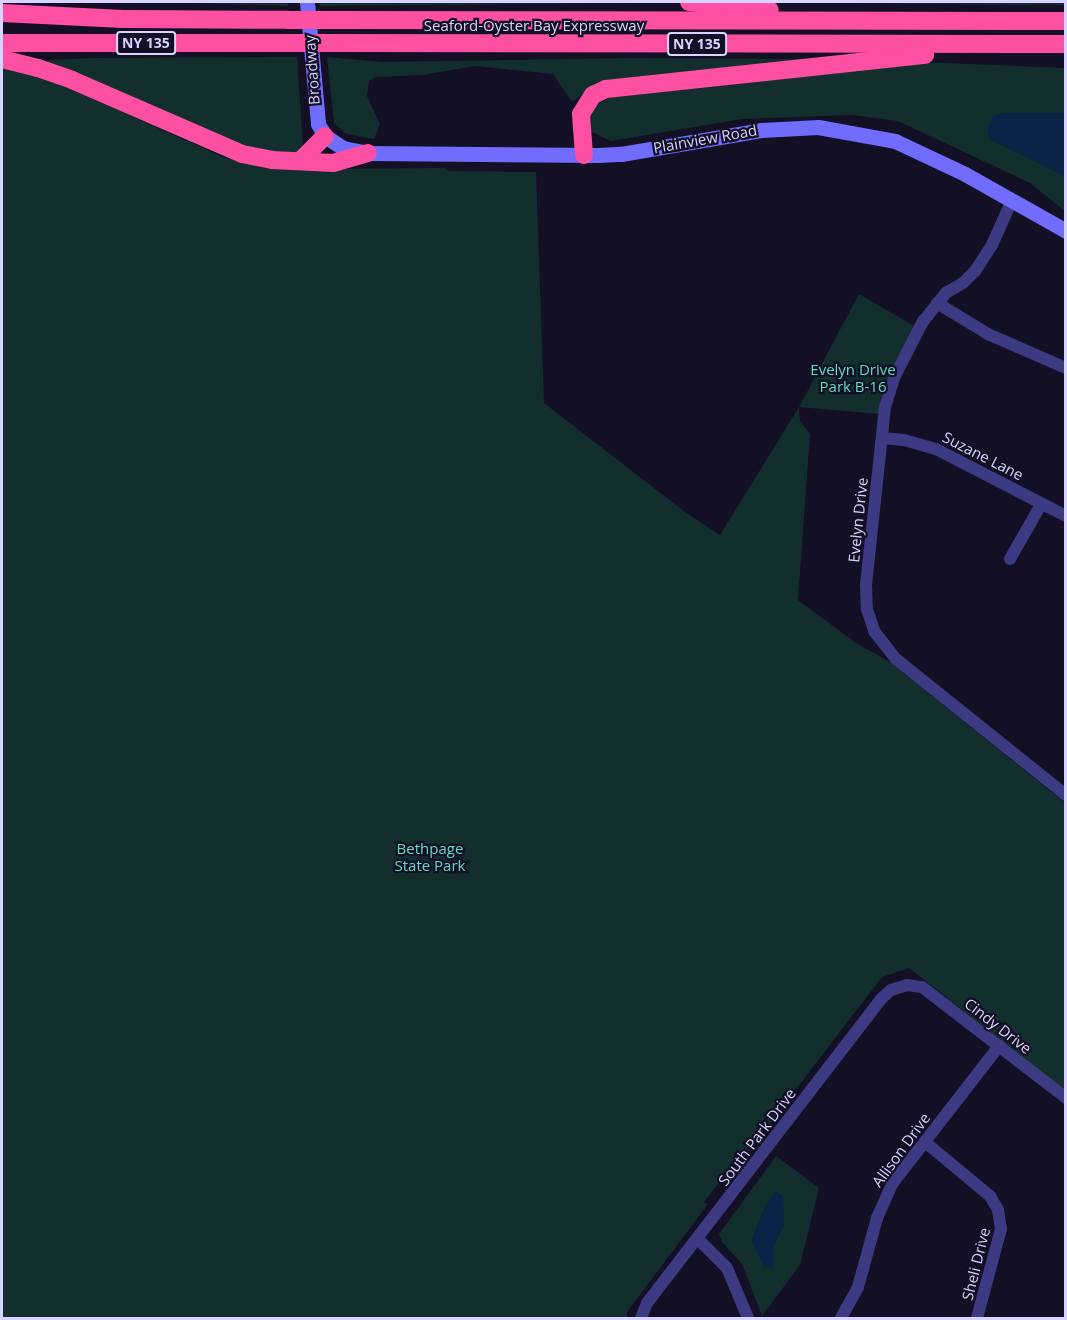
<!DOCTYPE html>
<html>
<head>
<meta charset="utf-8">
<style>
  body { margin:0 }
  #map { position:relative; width:1067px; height:1320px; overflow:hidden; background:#130f25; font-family:"Open Sans",sans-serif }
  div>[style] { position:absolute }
  .green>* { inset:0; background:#122f2e }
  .water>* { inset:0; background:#0c2247 }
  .minor>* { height:12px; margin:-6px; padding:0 6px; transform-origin:6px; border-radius:6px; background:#3d3a84 }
  .secondary>* { height:15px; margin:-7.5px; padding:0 7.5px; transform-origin:7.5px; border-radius:7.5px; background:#706cfe }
  .motorway>* { height:18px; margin:-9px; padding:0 9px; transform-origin:9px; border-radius:9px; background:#fd50a2 }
  .motorway-bridge>* { height:18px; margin:-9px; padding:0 9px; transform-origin:9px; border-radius:9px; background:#fd50a2 }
  span { translate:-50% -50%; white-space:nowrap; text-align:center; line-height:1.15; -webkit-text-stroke:4.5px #130f25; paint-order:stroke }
  .shield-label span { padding:2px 4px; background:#130f25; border:2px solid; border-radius:4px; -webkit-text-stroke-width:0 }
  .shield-label { font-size:14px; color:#d8d3ff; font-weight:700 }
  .street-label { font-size:15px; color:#d8d3ff }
  .park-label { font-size:15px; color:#5fdfbf }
  .frame { position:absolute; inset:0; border:3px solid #d8d3ff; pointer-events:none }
</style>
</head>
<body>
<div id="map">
  <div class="green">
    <i style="clip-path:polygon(65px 2px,288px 2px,288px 6px,161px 2px)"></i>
    <i style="clip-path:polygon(320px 2px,642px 2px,642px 3px,320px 6px)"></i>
    <i style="clip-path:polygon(790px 2px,1065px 2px,1066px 5px,917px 4px)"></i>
    <i style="clip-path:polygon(297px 57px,303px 146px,301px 155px,280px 154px,239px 145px,47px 63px,49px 60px,92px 58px)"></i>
    <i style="clip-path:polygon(327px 57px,383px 62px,630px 58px,808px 59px,592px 87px,572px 102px,553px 74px,475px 66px,422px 75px,376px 77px,369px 81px,367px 96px,380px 124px,374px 139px,346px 134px,334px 123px)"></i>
    <i style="clip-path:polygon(920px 62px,1065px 68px,1065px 113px,1003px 113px,990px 139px,1065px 176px,1065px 211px,1030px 183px,898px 121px,852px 115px,742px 119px,611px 141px,588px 130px,587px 119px,594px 106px,611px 97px,734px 85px,834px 69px)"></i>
    <i style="clip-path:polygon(2px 67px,37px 74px,225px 158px,259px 166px,309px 169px,446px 168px,449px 171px,536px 172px,544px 403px,685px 512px,720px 535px,799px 407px,859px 294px,916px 327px,883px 390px,879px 414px,799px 407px,800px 422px,810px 434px,798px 600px,856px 643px,890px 662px,1065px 803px,1065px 1091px,909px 968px,882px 977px,731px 1174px,749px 1146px,703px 1203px,708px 1204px,627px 1312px,627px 1318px,2px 1318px)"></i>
    <i style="clip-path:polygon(evenodd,776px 1156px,819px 1188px,800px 1265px,762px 1316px,742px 1264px,722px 1242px,719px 1234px,776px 1156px,765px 1207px,784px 1225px,774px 1244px,752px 1241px,765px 1207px)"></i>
  </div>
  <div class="water">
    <i style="clip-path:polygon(1003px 113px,1065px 113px,1065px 176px,990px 139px,987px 132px,992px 117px)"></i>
    <i style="clip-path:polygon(775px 1191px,783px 1196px,784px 1225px,774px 1244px,773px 1267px,764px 1268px,752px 1241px,765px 1207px)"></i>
  </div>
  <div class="minor">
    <i style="left:1012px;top:200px;width:49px;rotate:114deg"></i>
    <i style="left:992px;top:245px;width:31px;rotate:123deg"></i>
    <i style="left:975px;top:271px;width:17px;rotate:135deg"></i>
    <i style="left:963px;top:283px;width:20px;rotate:150deg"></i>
    <i style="left:946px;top:293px;width:36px;rotate:129deg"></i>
    <i style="left:923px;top:321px;width:64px;rotate:117deg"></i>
    <i style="left:894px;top:378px;width:30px;rotate:107deg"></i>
    <i style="left:885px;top:407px;width:178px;rotate:96.1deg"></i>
    <i style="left:866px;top:584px;width:25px;rotate:88deg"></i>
    <i style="left:867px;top:609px;width:23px;rotate:72deg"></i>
    <i style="left:874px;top:631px;width:36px;rotate:52deg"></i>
    <i style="left:896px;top:659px;width:218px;rotate:38.7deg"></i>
    <i style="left:937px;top:303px;width:60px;rotate:31.3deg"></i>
    <i style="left:988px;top:334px;width:85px;rotate:23.6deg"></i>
    <i style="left:882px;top:438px;width:22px;rotate:5deg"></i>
    <i style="left:904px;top:440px;width:33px;rotate:16deg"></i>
    <i style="left:936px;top:449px;width:146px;rotate:27.3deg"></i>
    <i style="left:1010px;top:559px;width:64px;rotate:-60.3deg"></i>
    <i style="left:925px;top:1142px;width:85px;rotate:39.7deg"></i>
    <i style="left:990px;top:1196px;width:16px;rotate:60deg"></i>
    <i style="left:998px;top:1210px;width:19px;rotate:81deg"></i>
    <i style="left:1001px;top:1229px;width:92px;rotate:105.1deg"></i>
    <i style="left:698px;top:1239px;width:41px;rotate:45deg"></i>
    <i style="left:727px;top:1268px;width:54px;rotate:67.2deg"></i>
    <i style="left:641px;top:1318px;width:16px;rotate:-68deg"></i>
    <i style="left:647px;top:1303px;width:385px;rotate:-52.4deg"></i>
    <i style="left:882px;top:998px;width:12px;rotate:-42deg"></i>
    <i style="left:891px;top:990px;width:17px;rotate:-17deg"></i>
    <i style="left:907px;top:985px;width:15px;rotate:8deg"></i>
    <i style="left:922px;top:987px;width:182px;rotate:37.6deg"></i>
    <i style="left:841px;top:1318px;width:35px;rotate:-61deg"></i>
    <i style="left:858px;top:1287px;width:72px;rotate:-74.6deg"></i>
    <i style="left:877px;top:1218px;width:37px;rotate:-66deg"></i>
    <i style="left:892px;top:1184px;width:175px;rotate:-52.2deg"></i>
  </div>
  <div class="secondary">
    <i style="left:307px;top:2px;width:122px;rotate:84.8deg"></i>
    <i style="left:318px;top:124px;width:14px;rotate:60deg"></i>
    <i style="left:325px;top:136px;width:22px;rotate:34deg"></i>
    <i style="left:343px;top:148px;width:25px;rotate:11deg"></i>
    <i style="left:368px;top:153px;width:231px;rotate:0.5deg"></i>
    <i style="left:599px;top:155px;width:22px;rotate:-3deg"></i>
    <i style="left:621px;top:154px;width:142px;rotate:-9.7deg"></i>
    <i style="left:761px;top:130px;width:57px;rotate:-3deg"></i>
    <i style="left:818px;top:127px;width:78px;rotate:10.3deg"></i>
    <i style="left:895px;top:141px;width:77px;rotate:25.2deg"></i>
    <i style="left:965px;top:174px;width:116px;rotate:29.4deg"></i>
  </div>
  <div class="motorway">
    <i style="left:689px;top:2px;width:81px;rotate:5.6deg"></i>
    <i style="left:2px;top:13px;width:121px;rotate:2.8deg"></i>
    <i style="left:123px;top:19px;width:165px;rotate:0.3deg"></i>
    <i style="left:328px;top:20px;width:738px;rotate:0.08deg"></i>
    <i style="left:2px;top:43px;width:288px"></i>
    <i style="left:329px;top:43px;width:737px;rotate:0.08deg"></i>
    <i style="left:2px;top:59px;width:37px;rotate:14deg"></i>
    <i style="left:38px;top:68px;width:36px;rotate:19deg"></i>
    <i style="left:72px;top:80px;width:185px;rotate:23.5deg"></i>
    <i style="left:242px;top:154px;width:31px;rotate:11deg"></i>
    <i style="left:272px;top:160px;width:61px;rotate:2.8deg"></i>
    <i style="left:333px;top:163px;width:36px;rotate:-16deg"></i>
    <i style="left:584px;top:155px;width:41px;rotate:-94.2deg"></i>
    <i style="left:581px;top:114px;width:22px;rotate:-58deg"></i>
    <i style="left:593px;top:95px;width:14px;rotate:-25deg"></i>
    <i style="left:606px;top:89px;width:321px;rotate:-6.1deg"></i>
    <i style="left:300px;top:161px;width:35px;rotate:-45deg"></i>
  </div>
  <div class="motorway-bridge">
    <i style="left:288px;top:20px;width:40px"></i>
    <i style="left:290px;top:43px;width:39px"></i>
  </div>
  <div class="shield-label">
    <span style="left:146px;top:43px">NY 135</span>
    <span style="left:697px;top:44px">NY 135</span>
  </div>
  <div class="street-label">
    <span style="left:534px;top:26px">Seaford-Oyster Bay Expressway</span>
    <span style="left:312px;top:70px;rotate:-94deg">Broadway</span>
    <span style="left:705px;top:139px;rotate:-10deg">Plainview Road</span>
    <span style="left:983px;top:456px;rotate:27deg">Suzane Lane</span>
    <span style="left:858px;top:520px;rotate:-84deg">Evelyn Drive</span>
    <span style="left:998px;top:1026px;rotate:38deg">Cindy Drive</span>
    <span style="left:757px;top:1137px;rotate:-53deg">South Park Drive</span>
    <span style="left:901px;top:1150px;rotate:-54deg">Allison Drive</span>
    <span style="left:976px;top:1264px;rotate:-76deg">Sheli Drive</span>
  </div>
  <div class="park-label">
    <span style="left:853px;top:378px">Evelyn Drive<br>Park B-16</span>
    <span style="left:430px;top:857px">Bethpage<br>State Park</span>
  </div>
  <div class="frame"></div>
</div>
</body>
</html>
